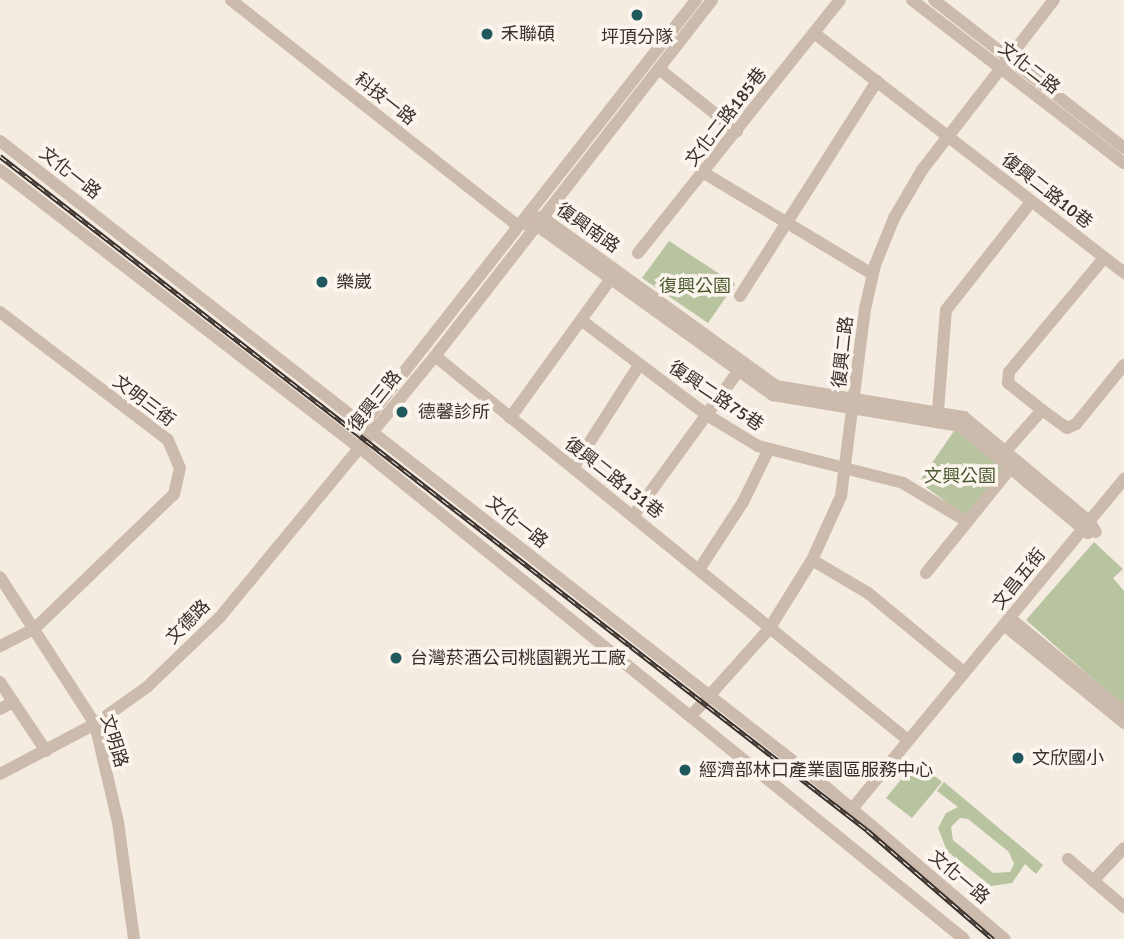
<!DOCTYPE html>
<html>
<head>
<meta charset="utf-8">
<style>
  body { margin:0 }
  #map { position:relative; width:1124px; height:939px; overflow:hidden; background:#f4ebe1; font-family:Signika,"Noto Sans TC",sans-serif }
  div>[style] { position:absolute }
  .green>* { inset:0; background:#b8c3a0 }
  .minor>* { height:12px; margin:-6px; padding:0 6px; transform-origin:6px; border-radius:6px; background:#ccbaac }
  .rail>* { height:5px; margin-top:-2.5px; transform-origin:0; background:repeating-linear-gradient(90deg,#fbf5ee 0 8px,#3a302b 0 16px); box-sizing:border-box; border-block:2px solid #3a302b }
  .dots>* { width:19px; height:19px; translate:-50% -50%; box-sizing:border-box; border:4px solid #fbf5ee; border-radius:50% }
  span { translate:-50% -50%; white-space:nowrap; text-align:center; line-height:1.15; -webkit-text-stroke:7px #fbf5ee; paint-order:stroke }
  .poi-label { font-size:18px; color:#3a302b }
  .left { translate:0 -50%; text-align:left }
  .street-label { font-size:18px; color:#3a302b }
  .park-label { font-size:18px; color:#4a592f }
</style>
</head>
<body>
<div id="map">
  <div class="green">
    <i style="clip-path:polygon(669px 241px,735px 284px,708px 323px,642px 278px)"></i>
    <i style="clip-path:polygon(956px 428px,1005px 470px,965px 516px,919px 482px)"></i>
    <i style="clip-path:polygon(1094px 542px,1123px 569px,1113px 578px,1124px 591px,1124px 706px,1026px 620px)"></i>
    <i style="clip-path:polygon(916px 761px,942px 782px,912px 818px,886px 798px)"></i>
    <i style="clip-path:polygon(evenodd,944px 782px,1043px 865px,1036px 874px,1025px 864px,1012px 883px,991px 886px,947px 851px,938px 828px,946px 813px,958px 807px,937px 791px,944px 782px,960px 818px,968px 819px,1009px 852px,1014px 864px,1010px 872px,993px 873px,953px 840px,951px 827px,960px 818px)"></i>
  </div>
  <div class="minor">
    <i style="left:231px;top:0;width:365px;rotate:38.2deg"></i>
    <i style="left:912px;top:0;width:267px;rotate:37.6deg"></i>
    <i style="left:934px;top:0;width:241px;rotate:37.9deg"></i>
    <i style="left:814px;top:33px;width:392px;rotate:37.7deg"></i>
    <i style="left:659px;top:69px;width:100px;rotate:38.5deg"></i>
    <i style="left:0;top:141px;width:1047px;rotate:38.02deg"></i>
    <i style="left:825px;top:786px;width:236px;rotate:40.4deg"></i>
    <i style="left:0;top:170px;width:455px;rotate:37.7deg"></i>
    <i style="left:360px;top:448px;width:778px;rotate:39.11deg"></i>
    <i style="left:704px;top:173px;width:196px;rotate:31deg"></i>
    <i style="left:529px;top:225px;width:7px"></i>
    <i style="left:536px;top:225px;width:292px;rotate:35.7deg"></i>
    <i style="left:773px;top:395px;width:190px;rotate:9.4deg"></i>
    <i style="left:960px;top:426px;width:167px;rotate:39.9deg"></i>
    <i style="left:518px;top:226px;width:26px;rotate:-21deg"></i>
    <i style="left:542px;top:217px;width:289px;rotate:35.8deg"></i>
    <i style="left:776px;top:386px;width:191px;rotate:9.4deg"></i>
    <i style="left:964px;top:417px;width:163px;rotate:39.8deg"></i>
    <i style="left:1089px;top:521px;width:13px;rotate:58deg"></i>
    <i style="left:638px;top:253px;width:324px;rotate:-51.4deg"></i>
    <i style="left:740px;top:296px;width:255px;rotate:-57.5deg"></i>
    <i style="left:0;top:312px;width:211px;rotate:37.3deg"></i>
    <i style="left:168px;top:440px;width:30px;rotate:67deg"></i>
    <i style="left:180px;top:468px;width:27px;rotate:103deg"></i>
    <i style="left:174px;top:494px;width:194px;rotate:136deg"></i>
    <i style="left:34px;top:629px;width:38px;rotate:153deg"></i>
    <i style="left:581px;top:320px;width:158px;rotate:37deg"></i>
    <i style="left:707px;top:415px;width:60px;rotate:31.3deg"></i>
    <i style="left:758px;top:446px;width:150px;rotate:14.3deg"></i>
    <i style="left:903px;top:483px;width:74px;rotate:31.1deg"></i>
    <i style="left:435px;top:356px;width:609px;rotate:39.07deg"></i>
    <i style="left:1042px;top:410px;width:43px;rotate:-141.5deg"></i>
    <i style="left:1008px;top:383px;width:11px;rotate:-85deg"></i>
    <i style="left:1009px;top:372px;width:148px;rotate:-50.2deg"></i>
    <i style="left:938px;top:411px;width:101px;rotate:-85.5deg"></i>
    <i style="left:946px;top:310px;width:137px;rotate:-51.8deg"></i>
    <i style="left:510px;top:418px;width:179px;rotate:-54.1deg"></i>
    <i style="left:363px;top:430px;width:7px;rotate:-82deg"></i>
    <i style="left:364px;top:423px;width:538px;rotate:-51.87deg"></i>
    <i style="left:1005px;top:452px;width:56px;rotate:-48.6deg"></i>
    <i style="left:1042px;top:410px;width:31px;rotate:36deg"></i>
    <i style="left:1067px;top:428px;width:10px;rotate:-24deg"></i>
    <i style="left:1076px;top:424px;width:76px;rotate:-50.9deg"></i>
    <i style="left:573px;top:468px;width:122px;rotate:-57.3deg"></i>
    <i style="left:633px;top:516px;width:180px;rotate:-54deg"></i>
    <i style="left:812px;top:560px;width:65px;rotate:30.5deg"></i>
    <i style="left:868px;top:593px;width:124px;rotate:39.5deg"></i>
    <i style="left:700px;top:568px;width:79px;rotate:-56.9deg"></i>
    <i style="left:743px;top:502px;width:59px;rotate:-63.9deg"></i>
    <i style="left:926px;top:573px;width:140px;rotate:-51.1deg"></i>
    <i style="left:0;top:577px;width:175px;rotate:57.1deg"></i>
    <i style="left:95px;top:724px;width:101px;rotate:76.8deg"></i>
    <i style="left:118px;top:822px;width:118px;rotate:82.2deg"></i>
    <i style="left:1010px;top:618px;width:148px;rotate:39.5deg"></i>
    <i style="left:1004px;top:625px;width:155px;rotate:39.2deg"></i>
    <i style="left:0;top:682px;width:83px;rotate:56.3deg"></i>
    <i style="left:0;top:709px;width:15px;rotate:-28deg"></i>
    <i style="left:691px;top:716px;width:117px;rotate:-48.1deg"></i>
    <i style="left:769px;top:629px;width:81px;rotate:-58.1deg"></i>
    <i style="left:812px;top:560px;width:70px;rotate:-65.6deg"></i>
    <i style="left:841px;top:496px;width:189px;rotate:-82.7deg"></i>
    <i style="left:865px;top:309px;width:45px;rotate:-77.2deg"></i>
    <i style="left:875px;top:265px;width:51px;rotate:-68deg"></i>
    <i style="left:894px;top:218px;width:56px;rotate:-59.7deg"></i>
    <i style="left:922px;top:170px;width:215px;rotate:-52.2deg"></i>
    <i style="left:0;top:774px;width:107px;rotate:-27.8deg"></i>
    <i style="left:95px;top:724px;width:64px;rotate:-35.4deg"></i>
    <i style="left:147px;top:687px;width:101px;rotate:-43.8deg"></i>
    <i style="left:220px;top:617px;width:338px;rotate:-50.5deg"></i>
    <i style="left:435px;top:356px;width:451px;rotate:-52.1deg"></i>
    <i style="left:852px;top:809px;width:428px;rotate:-50.5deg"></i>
    <i style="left:1068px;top:859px;width:74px;rotate:40.6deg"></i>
    <i style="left:1093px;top:881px;width:45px;rotate:-46.8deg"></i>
  </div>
  <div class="rail">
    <i style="left:0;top:156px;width:1098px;rotate:37.86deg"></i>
    <i style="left:867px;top:830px;width:167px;rotate:40.9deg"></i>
  </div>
  <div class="dots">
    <i style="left:637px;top:15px;background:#20595d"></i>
    <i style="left:487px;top:34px;background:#20595d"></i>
    <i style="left:322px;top:282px;background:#20595d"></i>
    <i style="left:402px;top:412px;background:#20595d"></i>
    <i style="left:396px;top:658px;background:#20595d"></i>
    <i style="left:1018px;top:758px;background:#20595d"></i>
    <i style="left:685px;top:770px;background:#20595d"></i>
  </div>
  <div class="poi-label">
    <span class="left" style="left:501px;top:34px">禾聯碩</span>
    <span style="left:637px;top:37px">坪頂分隊</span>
    <span class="left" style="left:336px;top:282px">樂崴</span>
    <span class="left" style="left:418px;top:412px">德馨診所</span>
    <span class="left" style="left:410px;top:658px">台灣菸酒公司桃園觀光工廠</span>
    <span class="left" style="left:1032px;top:758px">文欣國小</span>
    <span class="left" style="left:699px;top:770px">經濟部林口產業園區服務中心</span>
  </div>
  <div class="street-label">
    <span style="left:1029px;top:68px;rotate:38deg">文化二路</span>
    <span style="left:385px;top:99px;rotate:38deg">科技一路</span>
    <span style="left:726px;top:117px;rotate:-52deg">文化二路185巷</span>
    <span style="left:70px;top:173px;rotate:38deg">文化一路</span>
    <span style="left:1047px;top:191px;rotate:38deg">復興二路10巷</span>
    <span style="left:588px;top:228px;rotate:35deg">復興南路</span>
    <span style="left:843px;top:352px;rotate:-84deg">復興二路</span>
    <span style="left:716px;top:396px;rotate:34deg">復興二路75巷</span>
    <span style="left:144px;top:401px;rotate:37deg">文明三街</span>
    <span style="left:375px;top:401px;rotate:-51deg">復興三路</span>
    <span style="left:614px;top:478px;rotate:38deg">復興二路131巷</span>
    <span style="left:517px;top:522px;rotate:38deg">文化一路</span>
    <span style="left:1019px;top:579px;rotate:-51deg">文昌五街</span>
    <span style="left:188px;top:622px;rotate:-45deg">文德路</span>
    <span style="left:114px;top:741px;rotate:73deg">文明路</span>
    <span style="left:959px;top:877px;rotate:40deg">文化一路</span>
  </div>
  <div class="park-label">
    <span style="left:695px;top:286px">復興公園</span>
    <span style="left:960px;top:476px">文興公園</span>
  </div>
</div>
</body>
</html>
